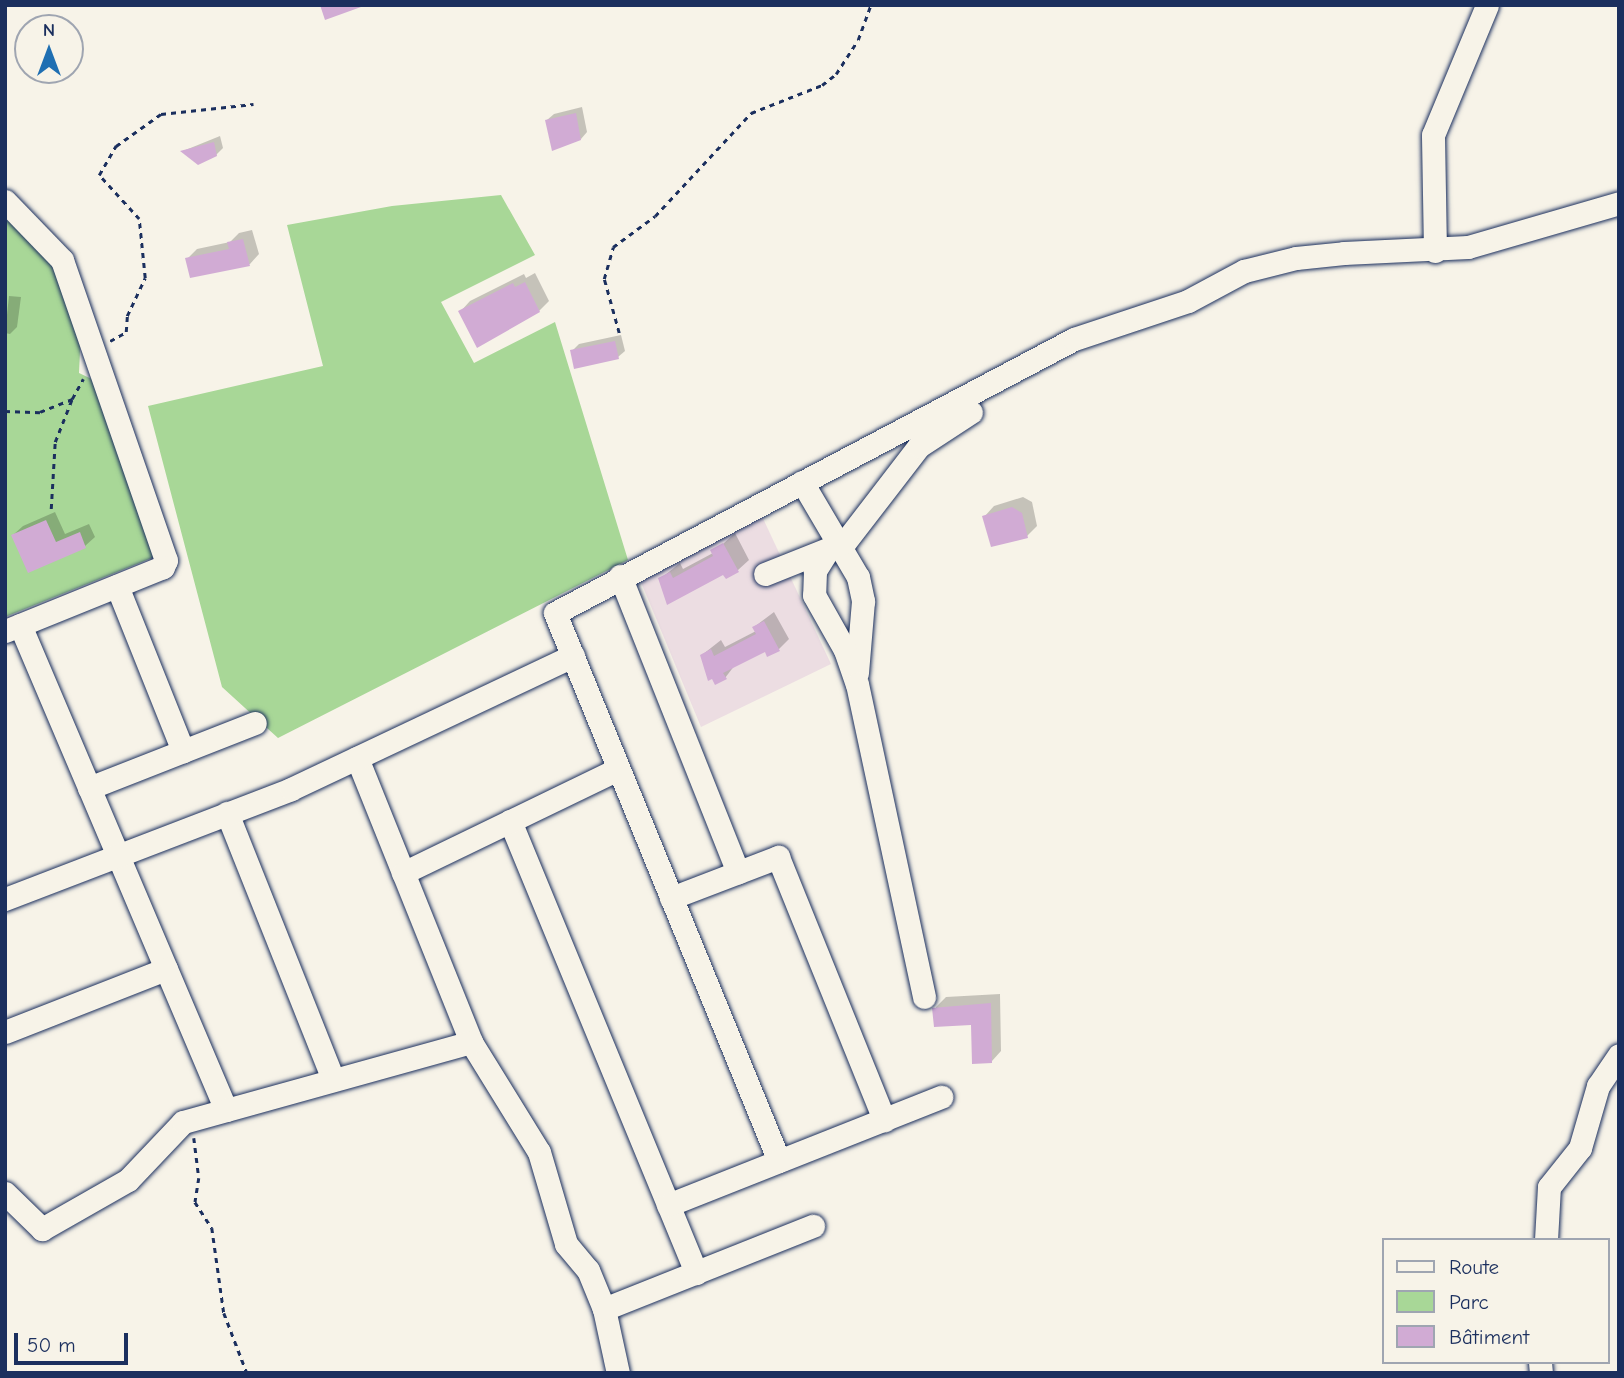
<!DOCTYPE html>
<html>
<head>
<meta charset="utf-8">
<style>
  body { margin:0 }
  #map { position:relative; width:1624px; height:1378px; overflow:hidden; background:#f7f3e8; font-family:"Comic Neue",sans-serif }
  div>[style] { position:absolute }
  .built>* { inset:0; background:#ecdde2 }
  .green>* { inset:0; background:#a8d797 }
  .shadow>* { inset:0; background:#0003 }
  .building>* { inset:0; background:#d1abd4 }
  .path>* { height:2.5px; margin-top:-1.25px; transform-origin:0; background:repeating-linear-gradient(90deg,#1b2f5e 0 5px,transparent 0 10px) }
  .roads { filter:drop-shadow(0 0 2px #1b2f5e) drop-shadow(0 0 2px #1b2f5e) }
  .minor>* { height:23px; margin:-11.5px; padding:0 11.5px; transform-origin:11.5px; border-radius:11.5px; background:#f7f3e8 }
  span { translate:-50% -50%; white-space:nowrap; text-align:center; line-height:1.15; -webkit-text-stroke:5px #f7f3e8; paint-order:stroke }
  .frame { position:absolute; inset:0; border:7px solid #1b2f5e; pointer-events:none }
  .legend { position:absolute; left:1382px; top:1238px; width:228px; height:126px; box-sizing:border-box; background:#f7f3e8; border:2px solid #9fa5b1; margin:0; padding:9px 12px; list-style:none; font-size:21px; color:#1b2f5e }
  .legend li { display:flex; align-items:center; gap:14px; height:35px }
  .legend b { width:35px; border:2px solid #9fa5b1 }
  .north { position:absolute; left:14px; top:14px; width:70px; height:70px; box-sizing:border-box; background:#f7f3e8; border:2px solid #9fa5b1; border-radius:50%; rotate:0deg; font-size:19px; font-weight:700; line-height:28px; text-align:center; color:#1b2f5e }
  .north::after { content:''; display:block; margin:auto; width:24px; height:32px; background:#1f6fb2; clip-path:polygon(50% 0,100% 100%,50% 72%,0 100%) }
  .scale { position:absolute; left:14px; top:1333px; width:114px; height:32px; box-sizing:border-box; border:4px solid #1b2f5e; border-top:0; padding-left:9px; font-size:21px; line-height:24px; white-space:nowrap; color:#1b2f5e; -webkit-text-stroke:5px #f7f3e8; paint-order:stroke }
</style>
</head>
<body>
<div id="map">
  <div class="built">
    <i style="clip-path:polygon(760px 512px,831px 664px,701px 727px,638px 575px)"></i>
  </div>
  <div class="green">
    <i style="clip-path:polygon(501px 195px,535px 255px,441px 302px,474px 363px,555px 322px,628px 560px,278px 738px,222px 687px,148px 406px,323px 366px,287px 225px,392px 206px)"></i>
    <i style="clip-path:polygon(5px 212px,60px 268px,81px 329px,79px 373px,98px 382px,157px 556px,5px 617px)"></i>
  </div>
  <div class="shadow">
    <i style="clip-path:polygon(582px 107px,587px 132px,581px 139px,547px 120px,554px 114px)"></i>
    <i style="clip-path:polygon(220px 136px,223px 148px,216px 155px,183px 151px)"></i>
    <i style="clip-path:polygon(252px 230px,259px 254px,250px 264px,191px 276px,187px 259px,197px 249px,230px 242px,239px 233px)"></i>
    <i style="clip-path:polygon(535px 273px,549px 301px,539px 311px,460px 312px,470px 301px,524px 274px,526px 278px)"></i>
    <i style="clip-path:polygon(9px 296px,21px 297px,17px 327px,10px 334px,5px 333px)"></i>
    <i style="clip-path:polygon(621px 335px,625px 351px,618px 357px,572px 351px,579px 344px)"></i>
    <i style="clip-path:polygon(1023px 497px,1032px 502px,1037px 526px,1027px 536px,984px 517px,994px 506px)"></i>
    <i style="clip-path:polygon(55px 512px,65px 534px,89px 524px,95px 537px,85px 546px,29px 571px,13px 535px,23px 526px)"></i>
    <i style="clip-path:polygon(735px 533px,749px 560px,738px 570px,724px 573px,668px 603px,660px 579px,680px 563px,683px 569px,713px 553px)"></i>
    <i style="clip-path:polygon(774px 612px,789px 639px,778px 650px,765px 650px,735px 665px,725px 678px,702px 655px,721px 640px,725px 647px,756px 631px,754px 627px)"></i>
    <i style="clip-path:polygon(1000px 994px,1001px 1051px,992px 1061px,972px 1024px,935px 1025px,936px 1007px,946px 997px)"></i>
  </div>
  <div class="building">
    <i style="clip-path:polygon(320px 5px,360px 5px,361px 7px,325px 20px)"></i>
    <i style="clip-path:polygon(576px 113px,581px 140px,552px 151px,545px 120px)"></i>
    <i style="clip-path:polygon(214px 142px,217px 156px,198px 165px,180px 151px)"></i>
    <i style="clip-path:polygon(243px 239px,250px 266px,190px 278px,185px 258px,229px 249px,227px 242px)"></i>
    <i style="clip-path:polygon(525px 282px,540px 312px,477px 348px,458px 311px,513px 283px,515px 287px)"></i>
    <i style="clip-path:polygon(615px 341px,619px 359px,574px 369px,570px 350px)"></i>
    <i style="clip-path:polygon(1012px 507px,1022px 513px,1028px 538px,991px 547px,982px 516px)"></i>
    <i style="clip-path:polygon(46px 520px,56px 542px,80px 532px,86px 548px,28px 573px,11px 535px)"></i>
    <i style="clip-path:polygon(723px 543px,739px 572px,726px 579px,723px 575px,667px 605px,658px 578px,670px 572px,673px 578px,713px 556px,710px 550px)"></i>
    <i style="clip-path:polygon(764px 621px,780px 651px,767px 657px,765px 652px,723px 673px,727px 679px,715px 685px,712px 679px,708px 681px,700px 655px,711px 649px,714px 656px,756px 634px,752px 627px)"></i>
    <i style="clip-path:polygon(991px 1003px,992px 1063px,972px 1064px,971px 1025px,934px 1027px,932px 1008px)"></i>
  </div>
  <div class="path">
    <i style="left:619px;top:333px;width:56px;rotate:-105.5deg"></i>
    <i style="left:604px;top:279px;width:33px;rotate:-74deg"></i>
    <i style="left:613px;top:247px;width:52px;rotate:-36.4deg"></i>
    <i style="left:655px;top:216px;width:141px;rotate:-47deg"></i>
    <i style="left:751px;top:113px;width:76px;rotate:-21.5deg"></i>
    <i style="left:822px;top:85px;width:18px;rotate:-38deg"></i>
    <i style="left:836px;top:74px;width:40px;rotate:-57.1deg"></i>
    <i style="left:858px;top:40px;width:37px;rotate:-70deg"></i>
    <i style="left:110px;top:341px;width:18px;rotate:-29deg"></i>
    <i style="left:126px;top:332px;width:16px;rotate:-86deg"></i>
    <i style="left:127px;top:316px;width:42px;rotate:-64.7deg"></i>
    <i style="left:145px;top:278px;width:59px;rotate:-95.8deg"></i>
    <i style="left:139px;top:219px;width:59px;rotate:-132.3deg"></i>
    <i style="left:99px;top:175px;width:34px;rotate:-60deg"></i>
    <i style="left:116px;top:146px;width:55px;rotate:-35.4deg"></i>
    <i style="left:161px;top:114px;width:93px;rotate:-6.2deg"></i>
    <i style="left:5px;top:411px;width:35px;rotate:2deg"></i>
    <i style="left:40px;top:412px;width:35px;rotate:-22deg"></i>
    <i style="left:72px;top:399px;width:23px;rotate:-61deg"></i>
    <i style="left:51px;top:509px;width:67px;rotate:-86.6deg"></i>
    <i style="left:55px;top:442px;width:46px;rotate:-68.4deg"></i>
    <i style="left:194px;top:1138px;width:40px;rotate:82.9deg"></i>
    <i style="left:199px;top:1178px;width:24px;rotate:99deg"></i>
    <i style="left:195px;top:1202px;width:31px;rotate:57deg"></i>
    <i style="left:212px;top:1228px;width:86px;rotate:82deg"></i>
    <i style="left:224px;top:1313px;width:64px;rotate:69deg"></i>
  </div>
  <div class="roads">
    <div class="minor">
      <i style="left:5px;top:201px;width:82px;rotate:46deg"></i>
      <i style="left:62px;top:260px;width:318px;rotate:70.9deg"></i>
      <i style="left:166px;top:560px;width:8px;rotate:113deg"></i>
      <i style="left:163px;top:567px;width:170px;rotate:157.9deg"></i>
      <i style="left:1435px;top:251px;width:116px;rotate:-91deg"></i>
      <i style="left:1433px;top:135px;width:141px;rotate:-67.4deg"></i>
      <i style="left:802px;top:482px;width:110px;rotate:59.5deg"></i>
      <i style="left:858px;top:577px;width:25px;rotate:78deg"></i>
      <i style="left:863px;top:601px;width:72px;rotate:94.8deg"></i>
      <i style="left:828px;top:550px;width:25px;rotate:122deg"></i>
      <i style="left:815px;top:571px;width:24px;rotate:92deg"></i>
      <i style="left:814px;top:595px;width:63px;rotate:60.6deg"></i>
      <i style="left:845px;top:650px;width:36px;rotate:71deg"></i>
      <i style="left:857px;top:684px;width:320px;rotate:77.9deg"></i>
      <i style="left:765px;top:574px;width:86px;rotate:-21.8deg"></i>
      <i style="left:845px;top:542px;width:121px;rotate:-52.4deg"></i>
      <i style="left:919px;top:446px;width:62px;rotate:-33.2deg"></i>
      <i style="left:620px;top:576px;width:319px;rotate:68.3deg"></i>
      <i style="left:117px;top:586px;width:178px;rotate:68.2deg"></i>
      <i style="left:20px;top:625px;width:527px;rotate:66.99deg"></i>
      <i style="left:357px;top:758px;width:306px;rotate:68.1deg"></i>
      <i style="left:471px;top:1042px;width:129px;rotate:58.3deg"></i>
      <i style="left:539px;top:1152px;width:96px;rotate:73.6deg"></i>
      <i style="left:566px;top:1244px;width:34px;rotate:50deg"></i>
      <i style="left:588px;top:1270px;width:42px;rotate:67.7deg"></i>
      <i style="left:604px;top:1309px;width:66px;rotate:77.7deg"></i>
      <i style="left:89px;top:788px;width:178px;rotate:-21.4deg"></i>
      <i style="left:227px;top:813px;width:287px;rotate:68.3deg"></i>
      <i style="left:510px;top:821px;width:489px;rotate:67.6deg"></i>
      <i style="left:403px;top:873px;width:239px;rotate:-25.8deg"></i>
      <i style="left:671px;top:898px;width:115px;rotate:-21deg"></i>
      <i style="left:778px;top:857px;width:284px;rotate:68deg"></i>
      <i style="left:5px;top:899px;width:306px;rotate:-21deg"></i>
      <i style="left:291px;top:789px;width:312px;rotate:-25.3deg"></i>
      <i style="left:5px;top:1032px;width:173px;rotate:-21.4deg"></i>
      <i style="left:779px;top:1161px;width:592px;rotate:-112.23deg"></i>
      <i style="left:555px;top:613px;width:587px;rotate:-27.83deg"></i>
      <i style="left:1074px;top:339px;width:120px;rotate:-18.4deg"></i>
      <i style="left:1188px;top:301px;width:64px;rotate:-28.2deg"></i>
      <i style="left:1244px;top:271px;width:54px;rotate:-14deg"></i>
      <i style="left:1296px;top:258px;width:48px;rotate:-5.9deg"></i>
      <i style="left:1344px;top:253px;width:124px;rotate:-2.8deg"></i>
      <i style="left:1468px;top:247px;width:157px;rotate:-16.2deg"></i>
      <i style="left:5px;top:1193px;width:52px;rotate:44.2deg"></i>
      <i style="left:42px;top:1229px;width:99px;rotate:-29.7deg"></i>
      <i style="left:128px;top:1180px;width:80px;rotate:-46.5deg"></i>
      <i style="left:183px;top:1122px;width:299px;rotate:-15.5deg"></i>
      <i style="left:668px;top:1205px;width:294px;rotate:-21.6deg"></i>
      <i style="left:1546px;top:1240px;width:53px;rotate:-86.8deg"></i>
      <i style="left:1549px;top:1187px;width:50px;rotate:-51.5deg"></i>
      <i style="left:1580px;top:1148px;width:65px;rotate:-73.8deg"></i>
      <i style="left:1598px;top:1086px;width:37px;rotate:-56deg"></i>
      <i style="left:604px;top:1309px;width:225px;rotate:-21.7deg"></i>
      <i style="left:1540px;top:1362px;width:11px;rotate:85deg"></i>
    </div>
  </div>
  <div class="frame"></div>
  <ul class="legend">
  <li><b style="height:9px;background:#f7f3e8"></b>Route</li>
  <li><b style="height:19px;background:#a8d797"></b>Parc</li>
  <li><b style="height:19px;background:#d1abd4"></b>Bâtiment</li>
  </ul>
  <div class="north">N</div>
  <div class="scale">50 m</div>
</div>
</body>
</html>
